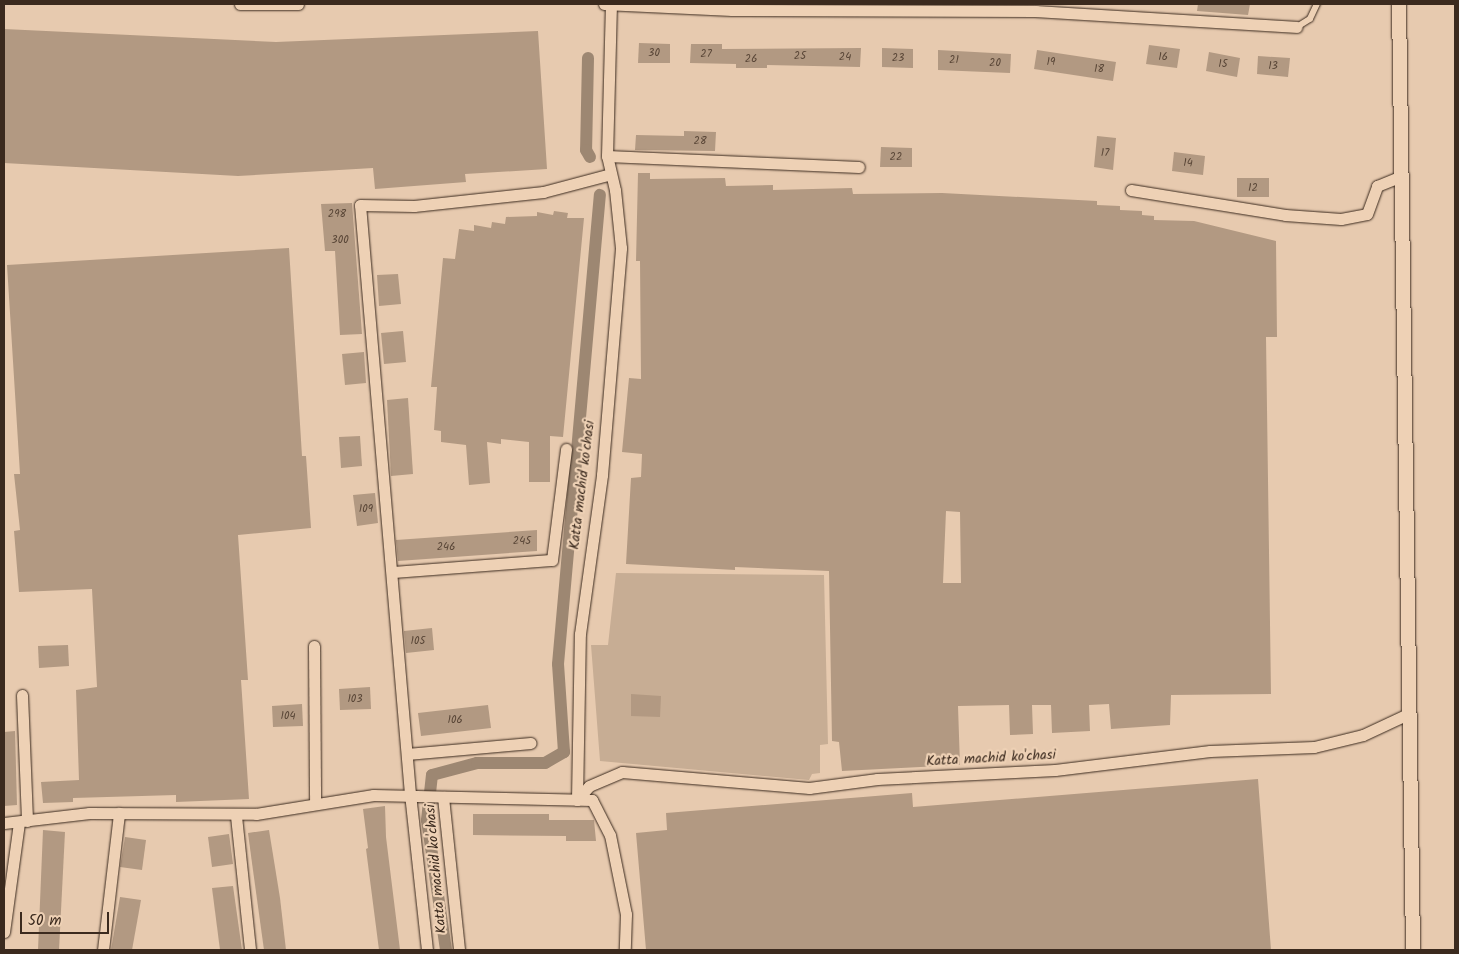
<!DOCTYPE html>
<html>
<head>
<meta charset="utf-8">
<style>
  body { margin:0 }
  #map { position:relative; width:1459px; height:954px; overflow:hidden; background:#e7caaf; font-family:Kalam,sans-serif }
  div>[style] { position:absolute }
  .green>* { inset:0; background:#c7ad94 }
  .canal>* { height:12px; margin:-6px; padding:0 6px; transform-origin:6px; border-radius:6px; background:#9d8772 }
  .building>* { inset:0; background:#b29982 }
  .roads { filter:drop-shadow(0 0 1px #3b2a1e) drop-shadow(0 0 1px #3b2a1e) }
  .service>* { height:5.5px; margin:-2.75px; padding:0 2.75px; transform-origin:2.75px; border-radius:2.75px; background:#eed1b5 }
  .minor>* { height:11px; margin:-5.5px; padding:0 5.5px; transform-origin:5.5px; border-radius:5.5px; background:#eed1b5 }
  .tertiary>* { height:14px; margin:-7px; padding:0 7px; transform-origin:7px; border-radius:7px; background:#eed1b5 }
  span { translate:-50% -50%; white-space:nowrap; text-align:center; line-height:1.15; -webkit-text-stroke:4.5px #eed1b5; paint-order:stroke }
  .number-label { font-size:11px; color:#594637 }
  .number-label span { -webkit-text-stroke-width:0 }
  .street-label { font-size:14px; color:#3b2a1e }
  .frame { position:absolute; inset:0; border:5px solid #3b2a1e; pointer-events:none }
  .scale { position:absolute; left:20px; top:912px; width:89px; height:22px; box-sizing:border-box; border:2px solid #3b2a1e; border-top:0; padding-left:6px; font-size:15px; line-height:18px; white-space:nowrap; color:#3b2a1e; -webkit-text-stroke:4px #eed1b5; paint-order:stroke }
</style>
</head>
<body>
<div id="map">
  <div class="green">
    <i style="clip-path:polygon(616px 573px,824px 575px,828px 744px,820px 745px,820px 773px,812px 774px,809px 780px,600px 761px,591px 645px,608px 645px)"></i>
  </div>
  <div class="canal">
    <i style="left:588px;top:58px;width:92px;rotate:91.2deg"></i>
    <i style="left:586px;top:150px;width:8px;rotate:60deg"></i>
    <i style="left:446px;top:950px;width:131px;rotate:-98.3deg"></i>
    <i style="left:427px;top:820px;width:45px;rotate:-83.7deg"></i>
    <i style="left:432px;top:775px;width:47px;rotate:-14.9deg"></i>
    <i style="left:477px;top:763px;width:68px"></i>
    <i style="left:545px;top:763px;width:22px;rotate:-30deg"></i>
    <i style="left:564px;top:752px;width:88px;rotate:-93.9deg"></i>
    <i style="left:558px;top:664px;width:471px;rotate:-84.9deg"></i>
  </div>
  <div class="building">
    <i style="clip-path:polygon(1198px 4px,1250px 4px,1248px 15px,1197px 11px)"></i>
    <i style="clip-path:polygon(4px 29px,276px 42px,538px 31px,547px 169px,465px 174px,466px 182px,375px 189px,373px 168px,238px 176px,4px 163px)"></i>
    <i style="clip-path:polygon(639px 43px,670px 44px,670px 63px,638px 63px)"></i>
    <i style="clip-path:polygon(691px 44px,722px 44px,722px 49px,861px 48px,860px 67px,767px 65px,767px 68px,736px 68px,736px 64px,690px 63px)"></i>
    <i style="clip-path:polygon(1149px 45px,1180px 49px,1177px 68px,1146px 64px)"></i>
    <i style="clip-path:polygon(882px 48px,913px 49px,913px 68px,882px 67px)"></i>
    <i style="clip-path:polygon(938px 50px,1011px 54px,1010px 73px,938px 70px)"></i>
    <i style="clip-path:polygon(1037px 50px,1116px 62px,1113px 81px,1034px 69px)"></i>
    <i style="clip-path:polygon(1209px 52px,1240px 58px,1237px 77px,1206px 71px)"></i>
    <i style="clip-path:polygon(1258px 56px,1290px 58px,1288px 77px,1257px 74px)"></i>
    <i style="clip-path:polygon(684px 131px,716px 132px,715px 151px,635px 150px,636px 135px,684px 136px)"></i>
    <i style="clip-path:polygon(1097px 136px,1116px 138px,1113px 170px,1094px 167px)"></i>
    <i style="clip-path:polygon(881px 147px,912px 148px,912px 167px,880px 167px)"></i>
    <i style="clip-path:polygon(1174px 152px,1205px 156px,1203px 175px,1172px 171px)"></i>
    <i style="clip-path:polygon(evenodd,638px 173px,650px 173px,650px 179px,725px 178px,726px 186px,773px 185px,773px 190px,852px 188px,853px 194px,942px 193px,1097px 201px,1097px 205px,1120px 206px,1120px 210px,1142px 211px,1142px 215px,1154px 216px,1154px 220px,1194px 221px,1276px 241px,1277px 337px,1266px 337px,1271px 694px,1171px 695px,1170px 725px,1111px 729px,1109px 704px,1089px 705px,1090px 731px,1052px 733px,1051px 705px,1032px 705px,1033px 734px,1010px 735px,1009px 705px,958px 706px,960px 765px,842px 771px,839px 742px,832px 741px,829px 571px,735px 567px,735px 570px,626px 564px,631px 478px,641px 477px,642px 454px,622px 452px,629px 378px,641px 379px,640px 261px,636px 261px,638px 173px,946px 511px,960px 512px,961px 583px,943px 583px,946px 511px)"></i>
    <i style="clip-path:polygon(1237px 178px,1269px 178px,1269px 197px,1237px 197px)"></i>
    <i style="clip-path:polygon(352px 203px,362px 334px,340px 335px,335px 251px,325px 251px,321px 204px)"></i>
    <i style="clip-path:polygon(554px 211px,568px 213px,567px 218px,584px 218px,563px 437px,550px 436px,550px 482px,529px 482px,529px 442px,501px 439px,501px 444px,487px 442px,490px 483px,469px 485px,466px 445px,441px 442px,441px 431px,434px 430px,437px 387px,431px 387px,443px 258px,455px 259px,459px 229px,474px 231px,474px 225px,491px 228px,492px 222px,505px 224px,506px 217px,537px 216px,537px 212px,553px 215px)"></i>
    <i style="clip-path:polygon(289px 248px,302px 456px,306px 456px,311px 528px,238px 535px,248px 680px,241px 680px,249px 799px,176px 802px,176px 795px,73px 798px,73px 802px,43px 803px,41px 782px,79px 780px,76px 690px,97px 687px,92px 589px,19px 592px,14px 531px,20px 530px,14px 474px,20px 474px,7px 265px)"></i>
    <i style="clip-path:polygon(398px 274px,401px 304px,379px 306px,377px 275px)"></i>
    <i style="clip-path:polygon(403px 331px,406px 362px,384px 364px,381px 333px)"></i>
    <i style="clip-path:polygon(364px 352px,366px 383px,345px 385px,342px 354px)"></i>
    <i style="clip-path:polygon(408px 398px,413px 474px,391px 476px,387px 400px)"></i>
    <i style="clip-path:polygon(360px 436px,362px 466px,341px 468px,339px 437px)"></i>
    <i style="clip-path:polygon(375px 493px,378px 523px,357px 526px,353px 495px)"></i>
    <i style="clip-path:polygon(537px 530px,537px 551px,398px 561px,396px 540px)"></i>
    <i style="clip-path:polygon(432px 628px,434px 650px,406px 653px,404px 631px)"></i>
    <i style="clip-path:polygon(68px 645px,69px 666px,39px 668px,38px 646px)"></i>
    <i style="clip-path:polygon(370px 687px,371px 709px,340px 710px,339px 689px)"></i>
    <i style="clip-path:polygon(631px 694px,661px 696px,660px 717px,631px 716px)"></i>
    <i style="clip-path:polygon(302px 704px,303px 726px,273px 727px,272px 706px)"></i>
    <i style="clip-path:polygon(488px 705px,491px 728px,421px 736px,418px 713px)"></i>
    <i style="clip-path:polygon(15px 731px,17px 805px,4px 806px,4px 732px)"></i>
    <i style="clip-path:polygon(1258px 779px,1271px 950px,646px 950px,636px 833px,667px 830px,666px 813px,912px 793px,913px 807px)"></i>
    <i style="clip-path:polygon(385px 806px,386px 837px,400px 950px,379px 950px,366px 849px,368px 848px,363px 809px)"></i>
    <i style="clip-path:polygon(473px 814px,549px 814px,549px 820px,594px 820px,596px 841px,566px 841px,566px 836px,473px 835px)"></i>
    <i style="clip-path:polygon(43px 830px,65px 832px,59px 950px,38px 950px)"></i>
    <i style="clip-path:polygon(269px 830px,280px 898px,286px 950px,264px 950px,252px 863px,248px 833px)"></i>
    <i style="clip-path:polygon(229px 834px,233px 864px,212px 867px,208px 837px)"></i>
    <i style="clip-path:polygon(125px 837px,146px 840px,142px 870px,120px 867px)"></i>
    <i style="clip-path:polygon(233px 886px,242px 950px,220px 950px,212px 888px)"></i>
    <i style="clip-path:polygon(120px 897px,141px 900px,132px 950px,111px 950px)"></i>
  </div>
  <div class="roads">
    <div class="service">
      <i style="left:1297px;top:27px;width:15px;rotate:-32deg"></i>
      <i style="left:1310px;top:19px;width:17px;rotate:-65deg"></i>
    </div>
    <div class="minor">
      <i style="left:240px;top:4px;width:58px"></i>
      <i style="left:604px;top:4px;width:128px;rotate:2.7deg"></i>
      <i style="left:732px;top:10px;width:304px;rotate:0.2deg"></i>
      <i style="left:1036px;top:11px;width:261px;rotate:3.5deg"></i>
      <i style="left:607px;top:156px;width:252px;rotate:2.5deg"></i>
      <i style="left:1131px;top:190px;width:156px;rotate:9.2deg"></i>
      <i style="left:1285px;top:215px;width:56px;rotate:4.1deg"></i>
      <i style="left:1341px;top:219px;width:26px;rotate:-11deg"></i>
      <i style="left:1367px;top:214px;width:30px;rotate:-70deg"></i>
      <i style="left:1377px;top:186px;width:27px;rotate:-22deg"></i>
      <i style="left:392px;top:572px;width:160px;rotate:-4.3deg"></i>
      <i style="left:552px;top:560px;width:112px;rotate:-82.8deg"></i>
      <i style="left:314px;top:646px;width:156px;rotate:89.6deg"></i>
      <i style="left:22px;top:695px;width:126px;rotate:87.7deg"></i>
      <i style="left:407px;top:754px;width:124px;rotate:-5.1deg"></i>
      <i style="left:443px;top:797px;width:154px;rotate:84deg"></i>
      <i style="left:577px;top:800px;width:18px;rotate:-49deg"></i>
      <i style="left:589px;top:786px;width:36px;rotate:-23deg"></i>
      <i style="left:622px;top:772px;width:188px;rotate:4.9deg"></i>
      <i style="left:809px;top:788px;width:69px;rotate:-7.5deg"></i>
      <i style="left:877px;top:779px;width:178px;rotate:-2.9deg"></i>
      <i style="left:1055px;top:770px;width:156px;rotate:-7deg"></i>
      <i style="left:1210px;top:751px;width:104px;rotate:-2.2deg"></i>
      <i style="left:1314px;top:747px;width:50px;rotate:-13.8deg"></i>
      <i style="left:1363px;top:735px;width:52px;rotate:-25.1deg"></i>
      <i style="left:577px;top:800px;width:166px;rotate:-89deg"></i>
      <i style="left:580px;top:634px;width:161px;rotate:-82.1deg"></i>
      <i style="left:602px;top:475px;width:228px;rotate:-85.2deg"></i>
      <i style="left:621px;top:248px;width:58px;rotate:-95.9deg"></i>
      <i style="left:615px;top:190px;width:35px;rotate:-103deg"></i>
      <i style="left:607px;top:156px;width:152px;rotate:-88.5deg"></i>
      <i style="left:236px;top:816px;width:135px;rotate:84deg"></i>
      <i style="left:4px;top:823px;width:86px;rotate:-6.7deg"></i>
      <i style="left:89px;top:813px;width:167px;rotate:0.3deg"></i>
      <i style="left:256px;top:814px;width:119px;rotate:-9.2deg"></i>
      <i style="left:373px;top:795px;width:219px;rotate:1.3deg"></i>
      <i style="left:592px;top:800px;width:39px;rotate:63deg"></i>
      <i style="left:610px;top:835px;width:81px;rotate:78.6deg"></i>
      <i style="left:626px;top:914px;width:36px;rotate:92deg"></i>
      <i style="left:4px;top:932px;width:111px;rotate:-82.2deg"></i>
      <i style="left:103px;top:950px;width:138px;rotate:-83.3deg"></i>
      <i style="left:427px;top:950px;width:157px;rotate:-96.2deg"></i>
      <i style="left:410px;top:794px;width:591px;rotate:-94.85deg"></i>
      <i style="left:360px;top:205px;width:54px;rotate:1.1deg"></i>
      <i style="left:414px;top:206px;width:130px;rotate:-6.2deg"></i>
      <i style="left:543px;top:192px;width:70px;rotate:-14.8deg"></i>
    </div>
    <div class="tertiary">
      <i style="left:1399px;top:4px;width:946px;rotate:89.15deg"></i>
    </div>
  </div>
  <div class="number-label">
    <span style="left:654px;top:53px">30</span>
    <span style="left:706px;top:54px">27</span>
    <span style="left:800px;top:56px">25</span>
    <span style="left:845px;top:57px">24</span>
    <span style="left:1163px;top:57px">16</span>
    <span style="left:898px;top:58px">23</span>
    <span style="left:751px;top:59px">26</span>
    <span style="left:954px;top:60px">21</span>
    <span style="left:1051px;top:62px">19</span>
    <span style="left:995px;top:63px">20</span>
    <span style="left:1223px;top:64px">15</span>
    <span style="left:1273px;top:66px">13</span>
    <span style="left:1099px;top:69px">18</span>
    <span style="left:700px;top:141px">28</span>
    <span style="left:1105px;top:153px">17</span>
    <span style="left:896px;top:157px">22</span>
    <span style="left:1188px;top:163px">14</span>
    <span style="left:1253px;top:188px">12</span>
    <span style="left:337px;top:214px">298</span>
    <span style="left:340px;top:240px">300</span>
    <span style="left:366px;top:509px">109</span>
    <span style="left:522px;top:541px">245</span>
    <span style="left:446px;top:547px">246</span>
    <span style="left:418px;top:641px">105</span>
    <span style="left:355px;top:699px">103</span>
    <span style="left:288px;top:716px">104</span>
    <span style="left:455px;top:720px">106</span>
  </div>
  <div class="street-label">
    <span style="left:582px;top:485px;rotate:-83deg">Katta machid ko'chasi</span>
    <span style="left:991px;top:758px;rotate:-3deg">Katta machid ko'chasi</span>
    <span style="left:436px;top:869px;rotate:-95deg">Katta machid ko'chasi</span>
  </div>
  <div class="frame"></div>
  <div class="scale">50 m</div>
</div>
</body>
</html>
